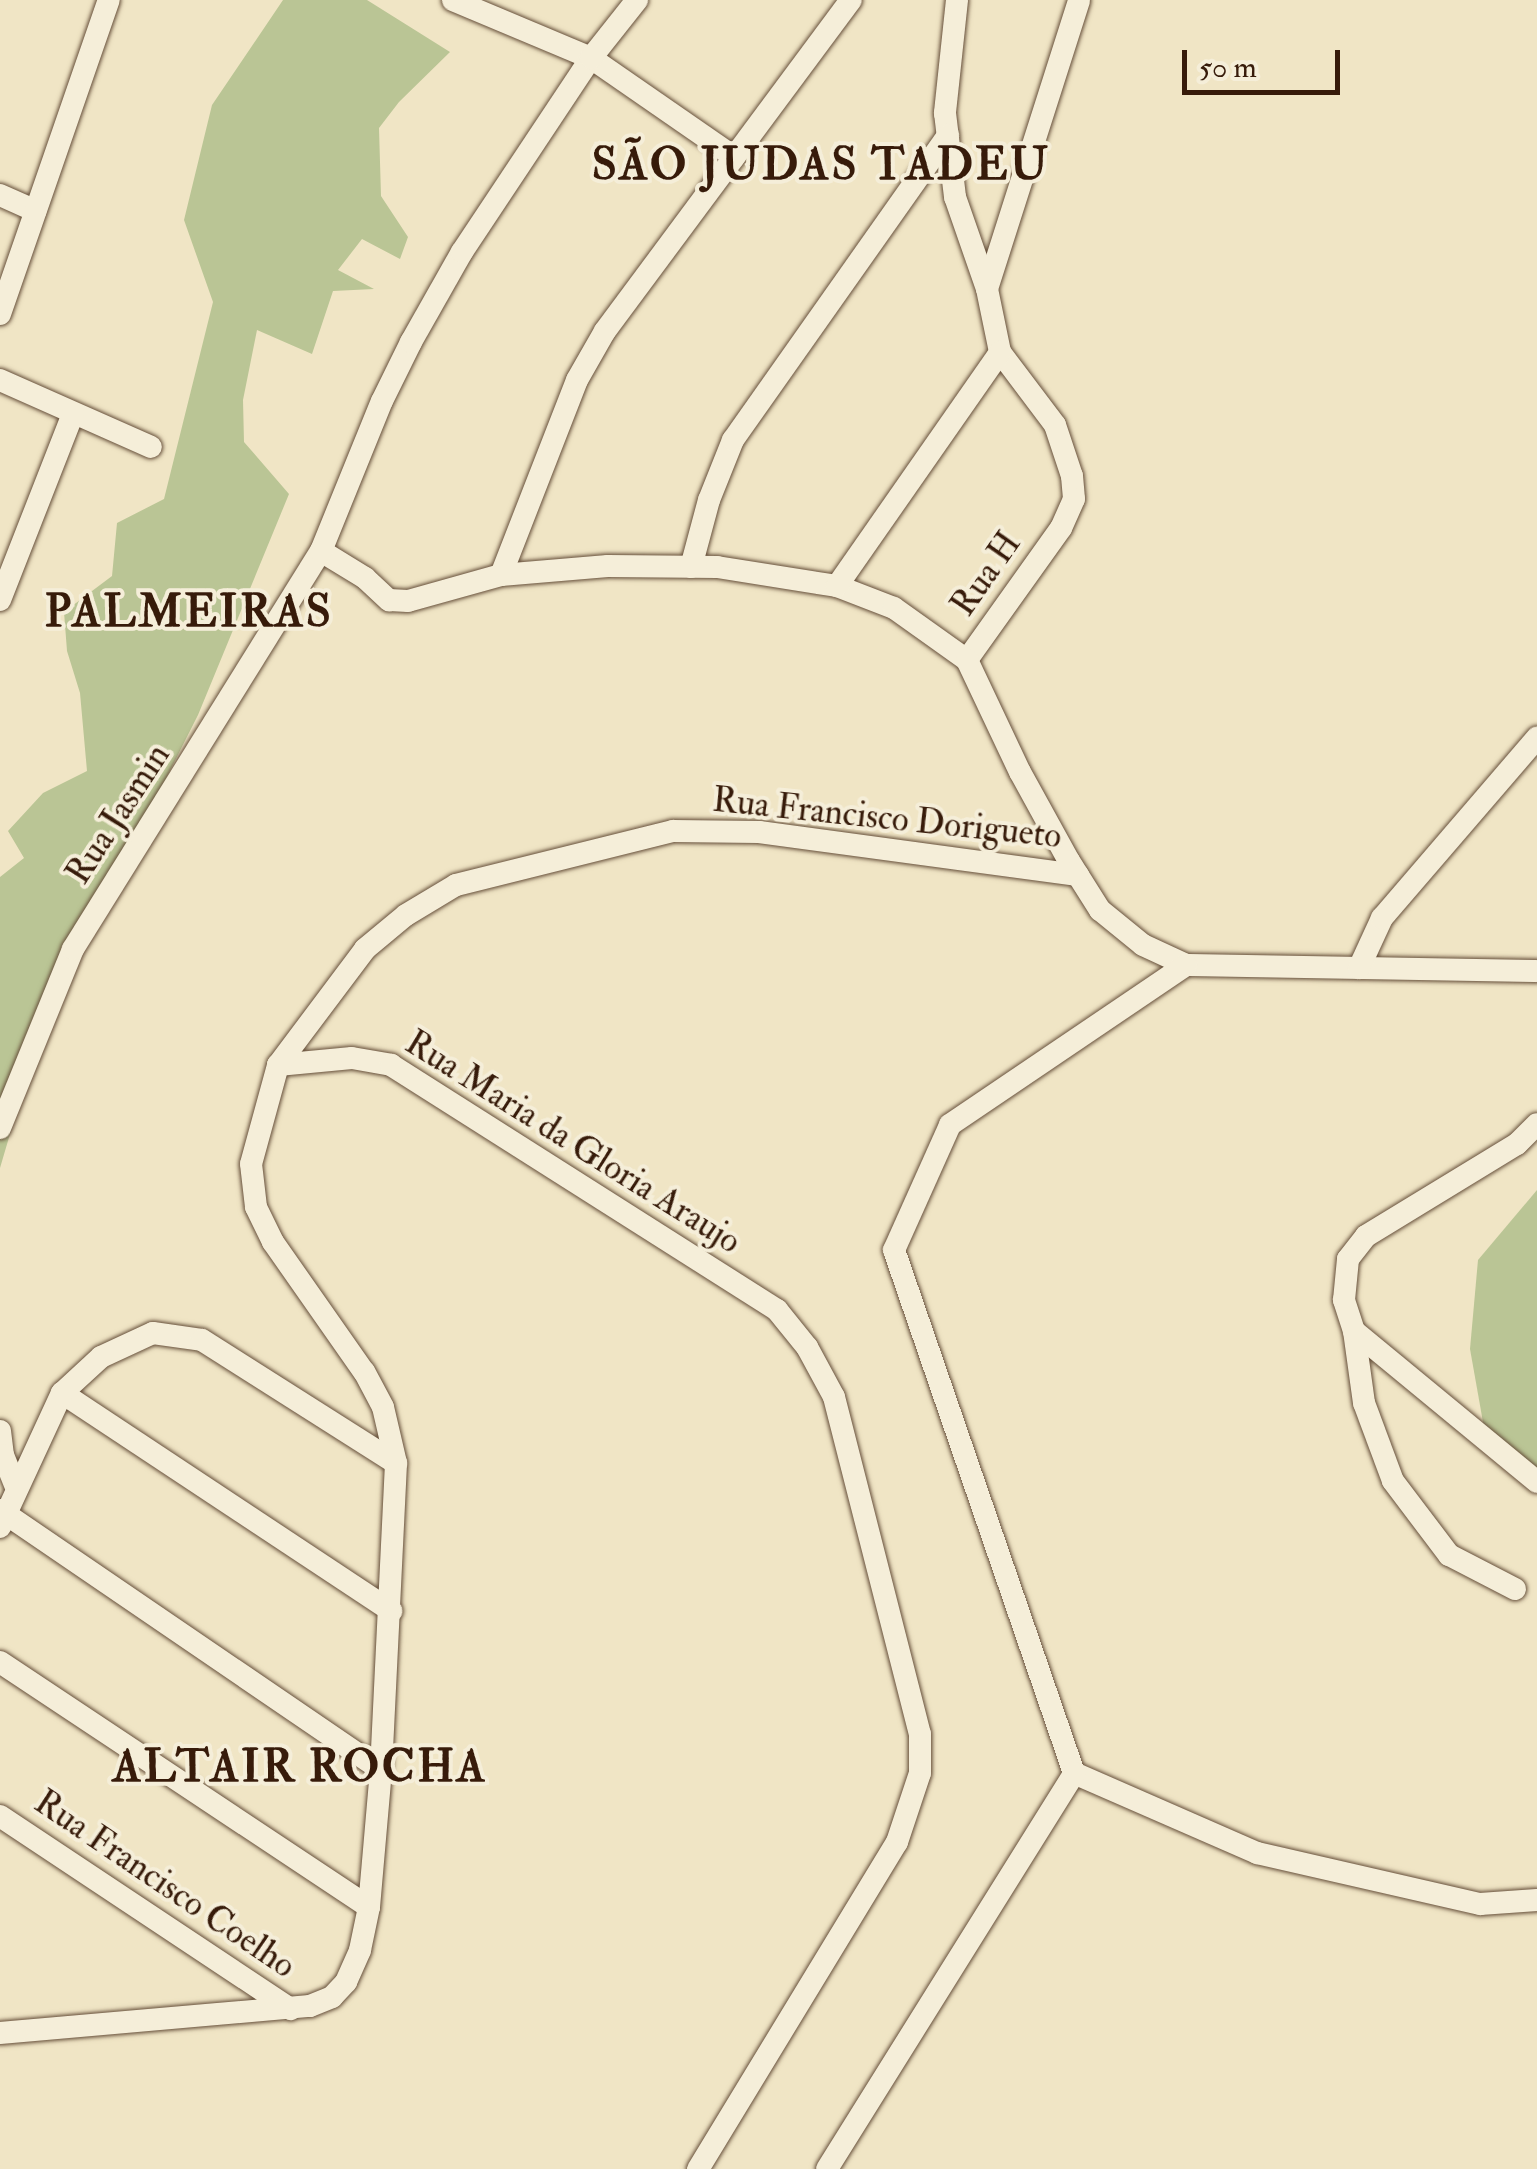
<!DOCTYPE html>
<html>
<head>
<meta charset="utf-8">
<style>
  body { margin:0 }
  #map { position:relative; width:1537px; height:2169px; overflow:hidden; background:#f0e5c5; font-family:"IM FELL Double Pica",serif }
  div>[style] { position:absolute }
  .green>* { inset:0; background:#bac595 }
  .roads { filter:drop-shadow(0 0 2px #654e39) drop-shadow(0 0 2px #654e39) }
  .minor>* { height:22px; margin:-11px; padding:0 11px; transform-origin:11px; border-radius:11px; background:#f5eed9 }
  span { translate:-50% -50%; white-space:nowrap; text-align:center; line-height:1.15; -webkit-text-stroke:8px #f5eed9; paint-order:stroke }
  .street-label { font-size:35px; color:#371b0a }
  .district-label { font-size:45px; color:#371b0a; font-weight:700; letter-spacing:2.5px }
  .scale { position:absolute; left:1182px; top:50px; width:158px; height:45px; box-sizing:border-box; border:5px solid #371b0a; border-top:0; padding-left:12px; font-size:30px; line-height:35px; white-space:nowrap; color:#371b0a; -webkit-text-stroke:8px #f5eed9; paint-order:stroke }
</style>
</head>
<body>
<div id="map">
  <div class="green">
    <i style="clip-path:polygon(283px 0,367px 0,450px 52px,399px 102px,379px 128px,381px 196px,408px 237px,400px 259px,362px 239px,338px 270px,374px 289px,333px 291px,312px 354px,257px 330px,243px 400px,244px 442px,289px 494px,198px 715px,43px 1022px,0 1168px,0 877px,24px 858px,8px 831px,43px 793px,87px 771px,80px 693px,67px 651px,64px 612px,112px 576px,117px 523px,164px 499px,213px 302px,184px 220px,212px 105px)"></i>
    <i style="clip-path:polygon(1537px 1190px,1537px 1488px,1486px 1439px,1470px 1349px,1478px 1260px)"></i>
  </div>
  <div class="roads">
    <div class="minor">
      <i style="left:453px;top:0;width:150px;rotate:22.8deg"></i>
      <i style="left:591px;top:58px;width:174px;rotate:34.7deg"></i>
      <i style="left:957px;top:0;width:114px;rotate:96.1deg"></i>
      <i style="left:945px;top:113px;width:85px;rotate:83.2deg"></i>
      <i style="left:955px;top:197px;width:97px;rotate:70.8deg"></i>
      <i style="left:987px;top:289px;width:64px;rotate:78.3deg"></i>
      <i style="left:1000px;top:352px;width:91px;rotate:53deg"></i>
      <i style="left:1055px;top:425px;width:54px;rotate:71.6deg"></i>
      <i style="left:1072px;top:476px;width:23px;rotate:85deg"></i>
      <i style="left:1074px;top:499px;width:32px;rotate:114deg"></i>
      <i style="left:1061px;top:528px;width:162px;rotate:125.5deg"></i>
      <i style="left:0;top:195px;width:39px;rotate:24deg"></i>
      <i style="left:987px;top:289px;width:303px;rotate:-72.3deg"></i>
      <i style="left:0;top:314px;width:332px;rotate:-70.9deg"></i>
      <i style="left:0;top:380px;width:165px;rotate:23.9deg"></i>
      <i style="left:321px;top:551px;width:52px;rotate:31.5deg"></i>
      <i style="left:365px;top:578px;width:33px;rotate:43deg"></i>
      <i style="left:389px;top:600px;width:19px;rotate:3deg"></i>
      <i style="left:408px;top:601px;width:97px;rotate:-15.6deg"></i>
      <i style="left:501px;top:575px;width:107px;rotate:-4.8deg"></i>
      <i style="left:608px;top:566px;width:109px;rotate:0.5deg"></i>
      <i style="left:717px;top:567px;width:121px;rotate:9deg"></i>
      <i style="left:837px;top:586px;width:61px;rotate:21.1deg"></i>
      <i style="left:894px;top:608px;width:90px;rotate:35.5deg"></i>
      <i style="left:967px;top:660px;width:124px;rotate:64.7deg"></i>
      <i style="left:1020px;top:772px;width:102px;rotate:61.2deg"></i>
      <i style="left:1069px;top:861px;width:58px;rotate:57.7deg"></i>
      <i style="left:1100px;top:910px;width:55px;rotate:39.1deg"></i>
      <i style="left:1143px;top:945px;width:47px;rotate:24.9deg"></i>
      <i style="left:1186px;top:965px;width:351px;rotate:1deg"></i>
      <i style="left:691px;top:567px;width:69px;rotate:-75deg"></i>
      <i style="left:709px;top:500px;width:65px;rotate:-68.2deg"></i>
      <i style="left:733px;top:440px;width:373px;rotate:-54.8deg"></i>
      <i style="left:501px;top:575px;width:209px;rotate:-68.7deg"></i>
      <i style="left:577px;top:380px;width:56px;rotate:-60.3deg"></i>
      <i style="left:605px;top:331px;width:412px;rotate:-53.4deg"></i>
      <i style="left:837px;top:586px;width:285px;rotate:-55.1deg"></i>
      <i style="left:0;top:600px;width:200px;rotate:-68.6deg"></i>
      <i style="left:1186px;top:965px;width:285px;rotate:145.9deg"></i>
      <i style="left:950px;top:1125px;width:137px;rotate:114.1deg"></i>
      <i style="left:894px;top:1250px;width:553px;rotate:71.01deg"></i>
      <i style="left:1074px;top:1773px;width:200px;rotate:23.6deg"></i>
      <i style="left:1257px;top:1853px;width:229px;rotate:12.9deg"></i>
      <i style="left:1480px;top:1904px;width:57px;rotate:-4deg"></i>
      <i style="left:1359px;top:968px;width:55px;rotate:-65.3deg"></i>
      <i style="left:1382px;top:918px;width:238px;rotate:-49.3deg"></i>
      <i style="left:278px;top:1065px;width:74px;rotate:-5.4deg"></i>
      <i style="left:352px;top:1058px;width:40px;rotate:10deg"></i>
      <i style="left:391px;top:1065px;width:457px;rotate:32.4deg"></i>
      <i style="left:777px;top:1310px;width:48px;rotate:51deg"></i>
      <i style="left:807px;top:1347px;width:57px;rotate:61.6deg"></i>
      <i style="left:834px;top:1397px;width:348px;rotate:75.7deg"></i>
      <i style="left:920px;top:1734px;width:39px;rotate:90deg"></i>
      <i style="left:920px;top:1773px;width:73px;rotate:108.4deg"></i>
      <i style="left:897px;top:1842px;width:383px;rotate:121.3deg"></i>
      <i style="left:0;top:1128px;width:193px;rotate:-67.8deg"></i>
      <i style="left:73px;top:949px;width:469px;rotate:-58.1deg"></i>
      <i style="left:321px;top:551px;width:162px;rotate:-67.9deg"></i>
      <i style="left:382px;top:401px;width:66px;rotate:-63.8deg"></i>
      <i style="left:411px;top:342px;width:103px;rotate:-60.5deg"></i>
      <i style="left:462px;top:252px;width:233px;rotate:-56.4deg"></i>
      <i style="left:591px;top:58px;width:74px;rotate:-51.6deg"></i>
      <i style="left:1354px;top:1331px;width:237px;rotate:39.5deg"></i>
      <i style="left:62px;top:1393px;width:395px;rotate:33.5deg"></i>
      <i style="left:0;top:1431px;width:24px;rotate:83deg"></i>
      <i style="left:3px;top:1455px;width:37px;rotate:68deg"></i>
      <i style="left:0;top:1510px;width:461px;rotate:34.3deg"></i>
      <i style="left:0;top:1527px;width:148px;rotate:-65.2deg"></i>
      <i style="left:62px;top:1393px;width:53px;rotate:-42.7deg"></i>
      <i style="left:101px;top:1357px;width:57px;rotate:-24.8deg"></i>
      <i style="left:153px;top:1333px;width:49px;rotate:8.1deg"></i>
      <i style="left:202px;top:1340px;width:230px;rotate:32.4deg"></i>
      <i style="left:1515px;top:1589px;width:74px;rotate:-152.7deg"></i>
      <i style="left:1449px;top:1555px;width:93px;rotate:-127.1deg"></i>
      <i style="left:1393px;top:1481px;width:83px;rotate:-110.4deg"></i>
      <i style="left:1364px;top:1403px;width:73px;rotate:-97.9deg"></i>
      <i style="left:1354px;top:1331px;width:33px;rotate:-108deg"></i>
      <i style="left:1344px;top:1300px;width:41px;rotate:-84.4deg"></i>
      <i style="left:1348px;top:1259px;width:29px;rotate:-52deg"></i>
      <i style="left:1366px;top:1236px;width:177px;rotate:-31.4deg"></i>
      <i style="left:1517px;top:1144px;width:28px;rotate:-45deg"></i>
      <i style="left:0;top:1662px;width:443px;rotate:33.6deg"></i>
      <i style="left:0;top:1816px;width:349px;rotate:33.6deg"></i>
      <i style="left:0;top:2033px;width:311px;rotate:-5deg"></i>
      <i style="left:310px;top:2006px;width:24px;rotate:-22deg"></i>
      <i style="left:332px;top:1997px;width:21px;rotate:-47deg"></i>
      <i style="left:346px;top:1982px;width:35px;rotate:-66deg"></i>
      <i style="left:360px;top:1950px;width:44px;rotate:-78.2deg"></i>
      <i style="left:369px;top:1907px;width:138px;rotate:-85deg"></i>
      <i style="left:381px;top:1770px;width:307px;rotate:-87.2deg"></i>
      <i style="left:396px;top:1463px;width:57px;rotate:-103.1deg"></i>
      <i style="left:383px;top:1407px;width:40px;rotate:-118deg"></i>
      <i style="left:364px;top:1372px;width:159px;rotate:-125deg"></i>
      <i style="left:273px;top:1242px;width:39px;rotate:-116deg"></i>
      <i style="left:256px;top:1207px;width:43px;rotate:-96.6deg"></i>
      <i style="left:251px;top:1164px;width:103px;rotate:-74.7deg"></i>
      <i style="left:278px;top:1065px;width:145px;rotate:-53.1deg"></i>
      <i style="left:365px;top:949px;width:53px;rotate:-39.7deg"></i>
      <i style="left:406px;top:915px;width:58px;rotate:-31deg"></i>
      <i style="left:456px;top:885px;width:224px;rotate:-14deg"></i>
      <i style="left:673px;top:831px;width:86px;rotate:0.7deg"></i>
      <i style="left:759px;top:832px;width:322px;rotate:7.7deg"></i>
      <i style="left:827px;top:2169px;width:467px;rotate:-58deg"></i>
    </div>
  </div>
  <div class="street-label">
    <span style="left:986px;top:574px;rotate:-55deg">Rua H</span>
    <span style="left:118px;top:814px;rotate:-57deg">Rua Jasmin</span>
    <span style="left:887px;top:818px;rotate:6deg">Rua Francisco Dorigueto</span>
    <span style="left:573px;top:1142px;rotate:32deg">Rua Maria da Gloria Araujo</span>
    <span style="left:165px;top:1884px;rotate:34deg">Rua Francisco Coelho</span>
  </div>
  <div class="district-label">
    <span style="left:821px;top:166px">SÃO JUDAS TADEU</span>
    <span style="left:189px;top:613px">PALMEIRAS</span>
    <span style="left:300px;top:1768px">ALTAIR ROCHA</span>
  </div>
  <div class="scale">50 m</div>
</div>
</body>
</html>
